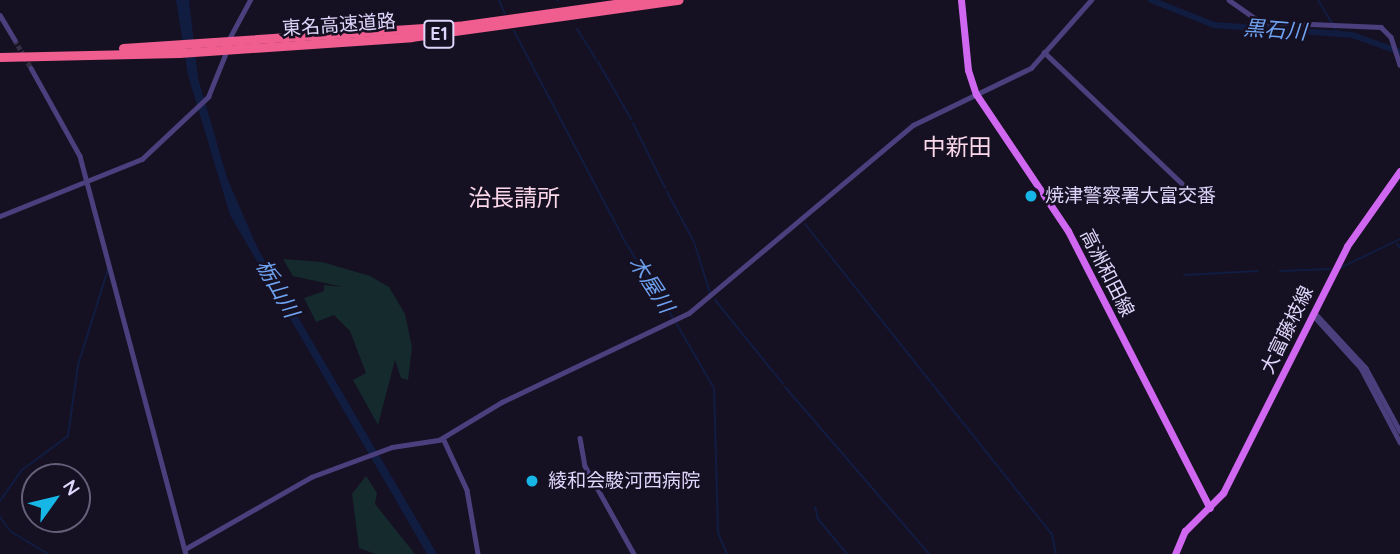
<!DOCTYPE html>
<html>
<head>
<meta charset="utf-8">
<style>
  body { margin:0 }
  #map { position:relative; width:1400px; height:554px; overflow:hidden; background:#161023; font-family:Quicksand,"Noto Sans JP",sans-serif }
  div>[style] { position:absolute }
  .green>* { inset:0; background:#142a2c }
  .water>* { inset:0; background:#111c41 }
  .stream>* { height:2px; margin:-1px; padding:0 1px; transform-origin:1px; border-radius:1px; background:#111c41 }
  .river>* { height:6px; margin:-3px; padding:0 3px; transform-origin:3px; border-radius:3px; background:#111c41 }
  .minor-tunnel>* { height:4.5px; margin-top:-2.25px; transform-origin:0; background:repeating-linear-gradient(90deg,#342e43 0 4.5px,transparent 0 6.5px) }
  .minor>* { height:4.5px; margin:-2.25px; padding:0 2.25px; transform-origin:2.25px; border-radius:2.25px; background:#4b407d }
  .major>* { height:7px; margin:-3.5px; padding:0 3.5px; transform-origin:3.5px; border-radius:3.5px; background:#d067f1 }
  .highway>* { height:9px; margin:-4.5px; padding:0 4.5px; transform-origin:4.5px; border-radius:4.5px; background:#f05d8f }
  .dots>* { width:19px; height:19px; translate:-50% -50%; box-sizing:border-box; border:4px solid #161023; border-radius:50% }
  span { translate:-50% -50%; white-space:nowrap; text-align:center; line-height:1.15; -webkit-text-stroke:5px #161023; paint-order:stroke }
  .shield-label span { padding:2px 5px; background:#161023; border:2px solid; border-radius:5px; -webkit-text-stroke-width:0 }
  .shield-label { font-size:18px; color:#dfd6fb; font-weight:700 }
  .street-label { font-size:19px; color:#dfd6fb }
  .poi-label { font-size:19px; color:#dfd6fb }
  .left { translate:0 -50%; text-align:left }
  .water-label { font-size:21px; color:#6ea2f1; font-style:italic }
  .quarter-label { font-size:23px; color:#fbd8ea }
  .north { position:absolute; left:21px; top:463px; width:70px; height:70px; box-sizing:border-box; background:#161023; border:2px solid #665f79; border-radius:50%; rotate:56deg; font-size:19px; font-weight:700; line-height:28px; text-align:center; color:#dfd6fb }
  .north::after { content:''; display:block; margin:auto; width:24px; height:32px; background:#16b6e7; clip-path:polygon(50% 0,100% 100%,50% 72%,0 100%) }
</style>
</head>
<body>
<div id="map">
  <div class="green">
    <i style="clip-path:polygon(283px 259px,322px 262px,370px 276px,389px 287px,405px 314px,412px 347px,408px 380px,401px 378px,395px 360px,378px 425px,353px 380px,366px 373px,350px 331px,334px 315px,316px 322px,304px 298px,324px 291px,324px 285px,343px 287px,293px 276px)"></i>
    <i style="clip-path:polygon(366px 476px,377px 493px,375px 504px,415px 554px,375px 554px,359px 548px,352px 494px)"></i>
  </div>
  <div class="water">
    <i style="clip-path:polygon(176px 0,189px 0,198px 78px,227px 178px,258px 249px,437px 554px,427px 554px,230px 215px,188px 75px)"></i>
  </div>
  <div class="stream">
    <i style="left:499px;top:0;width:15px;rotate:67deg"></i>
    <i style="left:557px;top:0;width:1px;rotate:45deg"></i>
    <i style="left:1318px;top:0;width:27px;rotate:59deg"></i>
    <i style="left:577px;top:29px;width:36px;rotate:58deg"></i>
    <i style="left:1335px;top:29px;width:5px;rotate:53deg"></i>
    <i style="left:514px;top:31px;width:242px;rotate:62.2deg"></i>
    <i style="left:627px;top:245px;width:86px;rotate:57.8deg"></i>
    <i style="left:598px;top:62px;width:66px;rotate:59.9deg"></i>
    <i style="left:633px;top:123px;width:72px;rotate:63.8deg"></i>
    <i style="left:667px;top:192px;width:57px;rotate:61.6deg"></i>
    <i style="left:805px;top:224px;width:397px;rotate:51.5deg"></i>
    <i style="left:1052px;top:535px;width:19px;rotate:78deg"></i>
    <i style="left:1397px;top:244px;width:5px;rotate:53deg"></i>
    <i style="left:695px;top:245px;width:50px;rotate:72.6deg"></i>
    <i style="left:1340px;top:268px;width:67px;rotate:-25.8deg"></i>
    <i style="left:1280px;top:271px;width:50px;rotate:-2.3deg"></i>
    <i style="left:1184px;top:275px;width:74px;rotate:-3.1deg"></i>
    <i style="left:715px;top:300px;width:108px;rotate:51deg"></i>
    <i style="left:676px;top:323px;width:75px;rotate:59.7deg"></i>
    <i style="left:714px;top:388px;width:145px;rotate:88.4deg"></i>
    <i style="left:718px;top:533px;width:23px;rotate:67deg"></i>
    <i style="left:785px;top:387px;width:221px;rotate:49.2deg"></i>
    <i style="left:0;top:501px;width:38px;rotate:-55deg"></i>
    <i style="left:22px;top:470px;width:57px;rotate:-36.5deg"></i>
    <i style="left:68px;top:436px;width:72px;rotate:-82deg"></i>
    <i style="left:78px;top:365px;width:101px;rotate:-72.6deg"></i>
    <i style="left:815px;top:507px;width:12px;rotate:76deg"></i>
    <i style="left:818px;top:519px;width:45px;rotate:50.4deg"></i>
    <i style="left:0;top:517px;width:17px;rotate:54deg"></i>
    <i style="left:10px;top:531px;width:44px;rotate:31.2deg"></i>
  </div>
  <div class="river">
    <i style="left:1151px;top:0;width:68px;rotate:21.6deg"></i>
    <i style="left:1214px;top:25px;width:138px;rotate:4.1deg"></i>
    <i style="left:1352px;top:35px;width:51px;rotate:19.5deg"></i>
  </div>
  <div class="minor-tunnel">
    <i style="left:15px;top:40px;width:32px;rotate:60deg"></i>
  </div>
  <div class="minor">
    <i style="left:1229px;top:0;width:39px;rotate:35deg"></i>
    <i style="left:1261px;top:22px;width:120px;rotate:2.4deg"></i>
    <i style="left:1381px;top:27px;width:14px;rotate:45deg"></i>
    <i style="left:1391px;top:37px;width:29px;rotate:72deg"></i>
    <i style="left:0;top:15px;width:29px;rotate:59deg"></i>
    <i style="left:229px;top:39px;width:44px;rotate:-61.7deg"></i>
    <i style="left:1044px;top:52px;width:206px;rotate:43.6deg"></i>
    <i style="left:31px;top:68px;width:101px;rotate:60.9deg"></i>
    <i style="left:80px;top:156px;width:412px;rotate:75.1deg"></i>
    <i style="left:0;top:216px;width:153px;rotate:-21.9deg"></i>
    <i style="left:142px;top:159px;width:91px;rotate:-43.2deg"></i>
    <i style="left:208px;top:97px;width:45px;rotate:-68deg"></i>
    <i style="left:1314px;top:312px;width:76px;rotate:47.1deg"></i>
    <i style="left:1366px;top:368px;width:72px;rotate:61.6deg"></i>
    <i style="left:1312px;top:314px;width:73px;rotate:47.8deg"></i>
    <i style="left:1361px;top:368px;width:84px;rotate:62.2deg"></i>
    <i style="left:443px;top:438px;width:57px;rotate:65.2deg"></i>
    <i style="left:467px;top:490px;width:65px;rotate:80.2deg"></i>
    <i style="left:580px;top:438px;width:28px;rotate:80deg"></i>
    <i style="left:585px;top:466px;width:101px;rotate:60.9deg"></i>
    <i style="left:185px;top:549px;width:145px;rotate:-29.7deg"></i>
    <i style="left:311px;top:477px;width:86px;rotate:-20.3deg"></i>
    <i style="left:392px;top:447px;width:48px;rotate:-8.5deg"></i>
    <i style="left:439px;top:440px;width:74px;rotate:-31.1deg"></i>
    <i style="left:502px;top:402px;width:207px;rotate:-25.5deg"></i>
    <i style="left:689px;top:313px;width:292px;rotate:-40deg"></i>
    <i style="left:913px;top:125px;width:131px;rotate:-25.8deg"></i>
    <i style="left:1031px;top:68px;width:91px;rotate:-48.6deg"></i>
  </div>
  <div class="major">
    <i style="left:961px;top:0;width:70px;rotate:84.3deg"></i>
    <i style="left:968px;top:70px;width:25px;rotate:72deg"></i>
    <i style="left:976px;top:94px;width:165px;rotate:56.1deg"></i>
    <i style="left:1068px;top:231px;width:311px;rotate:62.9deg"></i>
    <i style="left:1175px;top:554px;width:25px;rotate:-67deg"></i>
    <i style="left:1185px;top:531px;width:54px;rotate:-45deg"></i>
    <i style="left:1223px;top:493px;width:276px;rotate:-63.3deg"></i>
    <i style="left:1347px;top:246px;width:92px;rotate:-54.8deg"></i>
  </div>
  <div class="highway">
    <i style="left:123px;top:48px;width:343px;rotate:-3.8deg"></i>
    <i style="left:465px;top:25px;width:181px;rotate:-8deg"></i>
    <i style="left:0;top:57px;width:179px;rotate:-1.3deg"></i>
    <i style="left:179px;top:53px;width:233px;rotate:-3.9deg"></i>
    <i style="left:411px;top:37px;width:270px;rotate:-7.9deg"></i>
  </div>
  <div class="dots">
    <i style="left:1031px;top:196px;background:#16b6e7"></i>
    <i style="left:532px;top:481px;background:#16b6e7"></i>
  </div>
  <div class="shield-label">
    <span style="left:439px;top:34px">E1</span>
  </div>
  <div class="street-label">
    <span style="left:339px;top:25px;rotate:-4deg">東名高速道路</span>
    <span style="left:1107px;top:273px;rotate:63deg">高洲和田線</span>
    <span style="left:1287px;top:330px;rotate:-64deg">大富藤枝線</span>
  </div>
  <div class="poi-label">
    <span class="left" style="left:1045px;top:196px">焼津警察署大富交番</span>
    <span class="left" style="left:548px;top:481px">綾和会駿河西病院</span>
  </div>
  <div class="water-label">
    <span style="left:1275px;top:29px;rotate:4deg">黒石川</span>
    <span style="left:652px;top:284px;rotate:57deg">木屋川</span>
    <span style="left:278px;top:288px;rotate:60deg">栃山川</span>
  </div>
  <div class="quarter-label">
    <span style="left:957px;top:147px">中新田</span>
    <span style="left:514px;top:198px">治長請所</span>
  </div>
  <div class="north">N</div>
</div>
</body>
</html>
